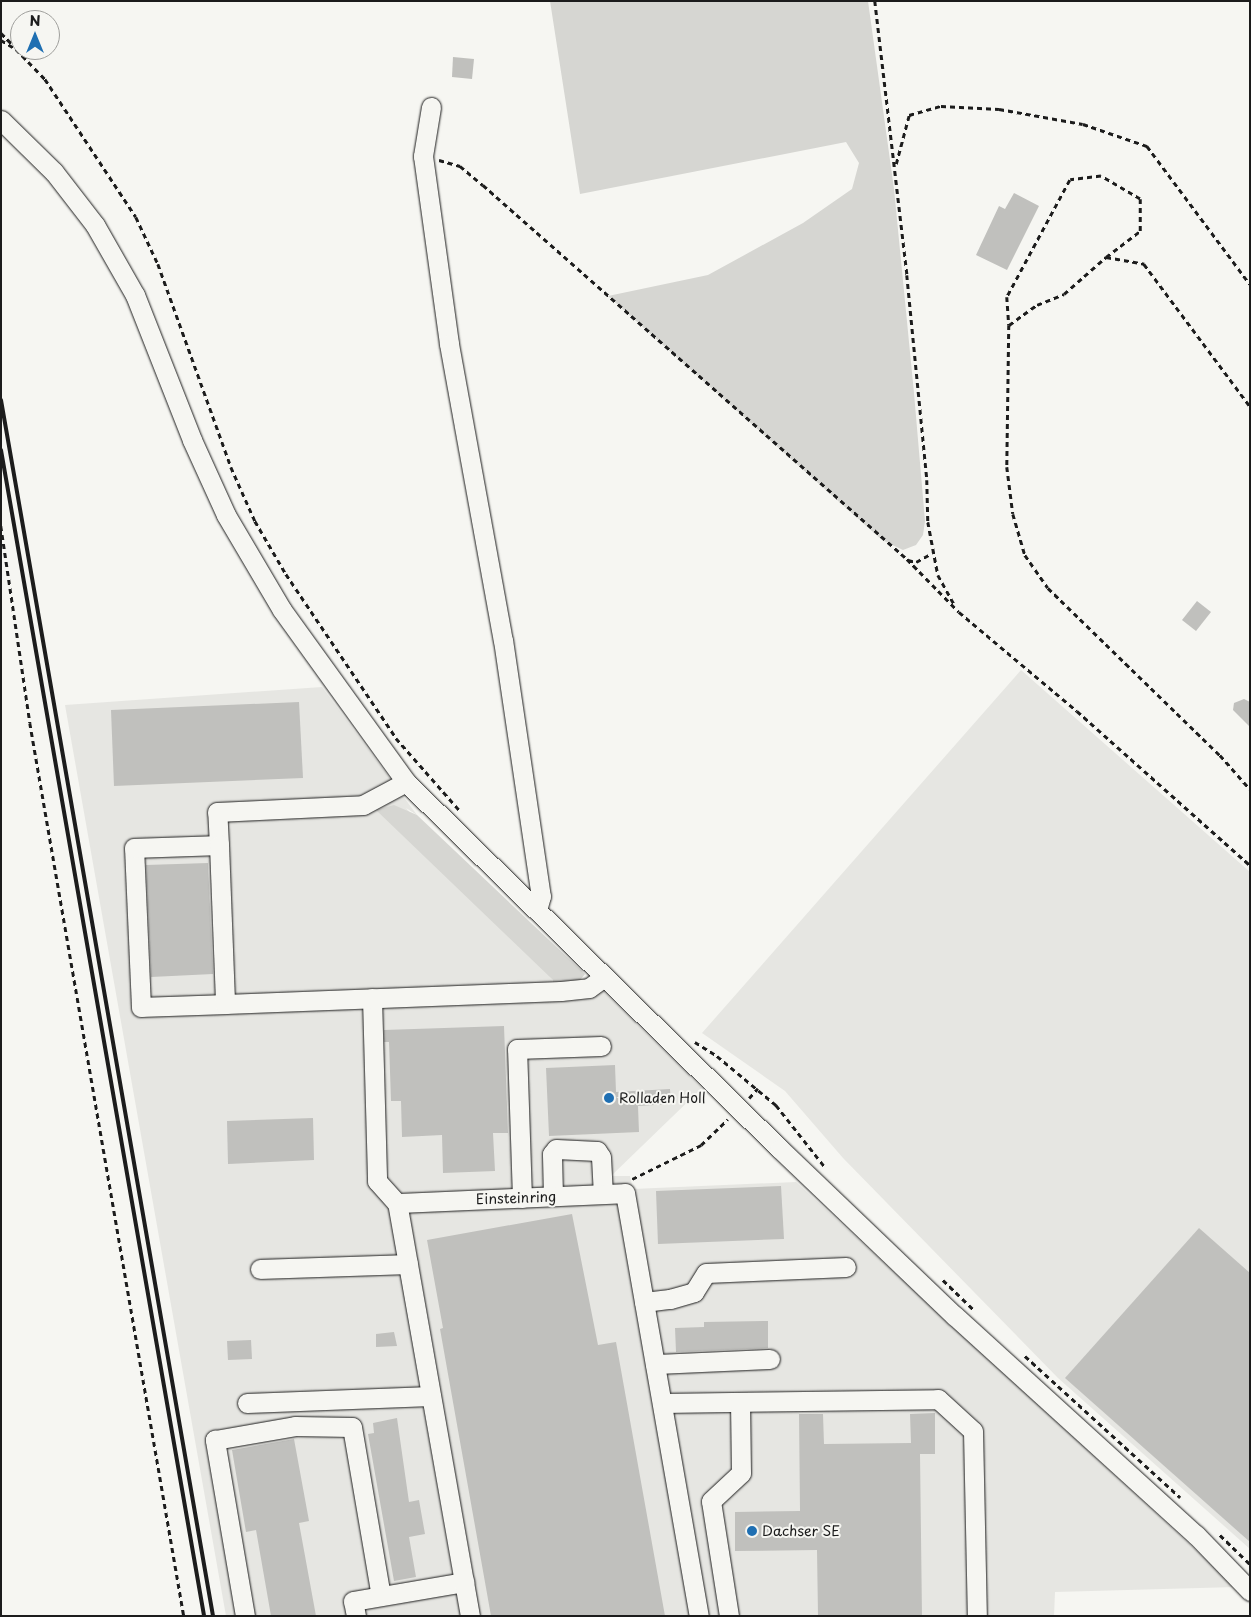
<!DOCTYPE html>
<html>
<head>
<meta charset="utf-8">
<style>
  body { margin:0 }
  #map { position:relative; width:1251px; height:1617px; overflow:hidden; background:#f6f6f2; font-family:"Playpen Sans",sans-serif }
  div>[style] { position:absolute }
  .built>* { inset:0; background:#e6e6e2 }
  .green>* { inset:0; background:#d6d6d2 }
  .building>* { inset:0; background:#c0c0bd }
  .path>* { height:2.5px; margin-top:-1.25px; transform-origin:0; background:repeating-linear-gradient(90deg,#1c1c1c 0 5px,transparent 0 9px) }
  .roads { filter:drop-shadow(0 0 1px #1c1c1c) drop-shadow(0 0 1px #1c1c1c) }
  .minor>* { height:19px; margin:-9.5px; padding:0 9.5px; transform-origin:9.5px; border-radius:9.5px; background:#f6f6f2 }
  .rail>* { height:4px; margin:-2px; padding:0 2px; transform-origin:2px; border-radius:2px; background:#1c1c1c }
  .dots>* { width:14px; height:14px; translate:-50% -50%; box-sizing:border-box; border:2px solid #f6f6f2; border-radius:50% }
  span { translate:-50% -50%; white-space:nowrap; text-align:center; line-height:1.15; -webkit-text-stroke:4px #f6f6f2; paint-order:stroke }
  .poi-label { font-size:14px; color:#1c1c1c }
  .left { translate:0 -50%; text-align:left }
  .street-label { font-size:14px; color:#1c1c1c }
  .frame { position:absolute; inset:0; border:2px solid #1c1c1c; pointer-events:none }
  .north { position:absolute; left:10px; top:10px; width:50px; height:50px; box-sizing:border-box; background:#f6f6f2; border:1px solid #9f9f9c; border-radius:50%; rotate:0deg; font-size:14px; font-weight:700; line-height:20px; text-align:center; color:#1c1c1c }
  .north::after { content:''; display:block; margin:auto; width:18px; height:22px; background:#1f6fb2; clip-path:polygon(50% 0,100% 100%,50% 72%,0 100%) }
</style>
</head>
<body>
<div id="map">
  <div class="built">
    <i style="clip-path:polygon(1021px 670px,1250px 872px,1250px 1549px,1058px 1378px,843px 1158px,785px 1091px,702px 1033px)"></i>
    <i style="clip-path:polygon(322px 687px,417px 815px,406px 808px,553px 980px,553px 989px,596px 984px,702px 1088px,611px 1176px,630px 1176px,633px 1189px,796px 1182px,1236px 1587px,1055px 1592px,1054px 1616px,226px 1616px,65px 705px)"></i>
  </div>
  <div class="green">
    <i style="clip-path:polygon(550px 1px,868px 1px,894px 189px,914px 393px,925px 521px,923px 535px,916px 545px,903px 550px,882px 540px,608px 296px,708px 275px,803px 223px,852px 189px,859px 163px,846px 142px,580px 194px)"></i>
    <i style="clip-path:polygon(394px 805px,417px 815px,585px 974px,575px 986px,553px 989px,553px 980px,376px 810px)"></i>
  </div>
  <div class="building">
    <i style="clip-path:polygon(453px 57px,474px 59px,472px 79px,452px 77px)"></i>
    <i style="clip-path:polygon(1014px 193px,1039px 206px,1007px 270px,976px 255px,999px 206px,1005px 209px)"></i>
    <i style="clip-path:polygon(1197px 601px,1211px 612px,1196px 631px,1182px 620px)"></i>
    <i style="clip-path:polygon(1244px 699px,1250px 702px,1250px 727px,1233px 710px,1234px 703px)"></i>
    <i style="clip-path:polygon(299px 702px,303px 778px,114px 786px,111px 710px)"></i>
    <i style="clip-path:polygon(208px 863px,213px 974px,151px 977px,146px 865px)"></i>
    <i style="clip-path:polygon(504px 1026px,508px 1133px,493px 1133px,495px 1171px,443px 1173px,442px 1135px,402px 1137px,401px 1101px,391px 1101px,389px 1042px,384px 1042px,384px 1030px)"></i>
    <i style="clip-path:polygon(615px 1065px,616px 1092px,670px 1089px,671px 1104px,638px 1106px,639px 1132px,549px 1136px,546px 1068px)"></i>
    <i style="clip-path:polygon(313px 1118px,314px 1160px,228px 1164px,227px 1121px)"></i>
    <i style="clip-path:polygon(781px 1186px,784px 1239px,658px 1244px,656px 1191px)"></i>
    <i style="clip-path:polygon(572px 1214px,598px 1345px,616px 1342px,665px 1616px,491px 1616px,440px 1329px,443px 1328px,427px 1240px)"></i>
    <i style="clip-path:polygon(1199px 1228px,1250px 1273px,1250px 1542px,1065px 1378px)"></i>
    <i style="clip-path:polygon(768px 1321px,768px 1348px,676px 1352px,675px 1328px,704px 1327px,704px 1322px)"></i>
    <i style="clip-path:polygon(394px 1332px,397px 1346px,376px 1347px,376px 1334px)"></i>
    <i style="clip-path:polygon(251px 1340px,252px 1359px,228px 1360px,227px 1341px)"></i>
    <i style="clip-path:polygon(935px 1413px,935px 1454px,920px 1454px,922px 1616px,818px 1616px,817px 1550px,735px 1551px,735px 1512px,800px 1511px,799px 1414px,823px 1414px,824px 1444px,911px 1443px,910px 1414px)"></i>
    <i style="clip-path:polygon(397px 1418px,409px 1502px,419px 1500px,425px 1534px,409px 1537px,416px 1577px,394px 1581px,368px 1434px,374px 1433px,373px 1423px)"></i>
    <i style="clip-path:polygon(294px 1439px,309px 1521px,299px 1523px,316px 1616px,271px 1616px,256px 1530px,246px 1532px,232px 1450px)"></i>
  </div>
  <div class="path">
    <i style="left:875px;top:1px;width:276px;rotate:83.3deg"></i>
    <i style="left:907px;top:275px;width:206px;rotate:84.4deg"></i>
    <i style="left:927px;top:480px;width:42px;rotate:88.6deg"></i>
    <i style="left:928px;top:522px;width:54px;rotate:79.3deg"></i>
    <i style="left:938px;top:575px;width:35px;rotate:61deg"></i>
    <i style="left:1px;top:33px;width:18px;rotate:45deg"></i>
    <i style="left:1px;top:40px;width:17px;rotate:31deg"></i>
    <i style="left:16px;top:49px;width:42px;rotate:46deg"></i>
    <i style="left:45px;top:79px;width:165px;rotate:56.6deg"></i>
    <i style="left:136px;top:217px;width:52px;rotate:64.9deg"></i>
    <i style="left:158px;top:264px;width:216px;rotate:70.2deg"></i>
    <i style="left:231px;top:467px;width:59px;rotate:66deg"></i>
    <i style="left:255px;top:521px;width:61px;rotate:59.7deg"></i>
    <i style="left:286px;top:574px;width:197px;rotate:56.1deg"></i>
    <i style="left:396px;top:738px;width:98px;rotate:48.7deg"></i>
    <i style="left:439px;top:160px;width:22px;rotate:16deg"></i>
    <i style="left:460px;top:166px;width:30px;rotate:40deg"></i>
    <i style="left:483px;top:185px;width:565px;rotate:41.41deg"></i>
    <i style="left:907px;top:559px;width:74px;rotate:45.5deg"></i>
    <i style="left:959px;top:612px;width:154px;rotate:40deg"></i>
    <i style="left:1077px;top:711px;width:232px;rotate:41.7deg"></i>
    <i style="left:896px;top:164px;width:51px;rotate:-75.1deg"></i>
    <i style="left:909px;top:115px;width:33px;rotate:-16deg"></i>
    <i style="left:941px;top:106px;width:58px;rotate:3deg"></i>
    <i style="left:999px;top:109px;width:85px;rotate:10.1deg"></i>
    <i style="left:1083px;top:124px;width:68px;rotate:19deg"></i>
    <i style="left:1147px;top:146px;width:172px;rotate:53.3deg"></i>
    <i style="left:1106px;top:257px;width:43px;rotate:-37.4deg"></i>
    <i style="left:1140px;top:231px;width:32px;rotate:-90deg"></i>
    <i style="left:1140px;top:199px;width:45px;rotate:-149.5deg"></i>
    <i style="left:1101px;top:176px;width:31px;rotate:173deg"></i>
    <i style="left:1070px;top:180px;width:133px;rotate:118.3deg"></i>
    <i style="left:1007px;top:297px;width:28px;rotate:86deg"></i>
    <i style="left:1009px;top:325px;width:142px;rotate:90.8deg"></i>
    <i style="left:1007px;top:467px;width:47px;rotate:82.7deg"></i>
    <i style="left:1013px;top:514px;width:43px;rotate:73.7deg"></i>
    <i style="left:1025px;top:555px;width:40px;rotate:55.1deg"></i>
    <i style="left:1048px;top:588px;width:240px;rotate:44.2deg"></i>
    <i style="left:1220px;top:755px;width:45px;rotate:48.6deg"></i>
    <i style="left:1009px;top:325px;width:34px;rotate:-36deg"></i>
    <i style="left:1037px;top:305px;width:29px;rotate:-22deg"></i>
    <i style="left:1064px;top:294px;width:56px;rotate:-41.4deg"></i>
    <i style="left:1106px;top:257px;width:39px;rotate:10deg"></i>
    <i style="left:1144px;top:264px;width:177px;rotate:53.3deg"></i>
    <i style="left:1px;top:526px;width:199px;rotate:81.6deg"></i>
    <i style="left:30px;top:723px;width:906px;rotate:80.22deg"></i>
    <i style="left:908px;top:560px;width:8px;rotate:14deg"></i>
    <i style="left:916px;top:562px;width:18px;rotate:-29deg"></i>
    <i style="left:695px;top:1042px;width:26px;rotate:32deg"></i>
    <i style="left:717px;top:1056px;width:77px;rotate:39.7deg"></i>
    <i style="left:776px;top:1105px;width:79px;rotate:51.7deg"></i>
    <i style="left:749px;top:1098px;width:13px;rotate:-48deg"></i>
    <i style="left:632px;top:1179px;width:77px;rotate:-26.2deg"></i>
    <i style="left:701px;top:1145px;width:37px;rotate:-44deg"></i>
    <i style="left:943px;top:1280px;width:42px;rotate:44deg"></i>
    <i style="left:1025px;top:1356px;width:210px;rotate:42.3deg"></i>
    <i style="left:1220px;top:1535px;width:42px;rotate:44deg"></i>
  </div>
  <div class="roads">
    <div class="minor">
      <i style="left:431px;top:107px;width:50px;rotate:99.3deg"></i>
      <i style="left:423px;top:156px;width:190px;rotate:82.1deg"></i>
      <i style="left:449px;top:344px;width:301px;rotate:79.7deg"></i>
      <i style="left:503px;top:640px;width:259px;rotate:81.6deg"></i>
      <i style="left:541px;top:896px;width:15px;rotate:106deg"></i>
      <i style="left:1px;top:120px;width:74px;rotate:44.5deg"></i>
      <i style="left:54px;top:172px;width:67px;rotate:52.3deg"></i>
      <i style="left:95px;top:225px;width:81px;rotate:60.3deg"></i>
      <i style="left:135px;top:295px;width:156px;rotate:68.5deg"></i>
      <i style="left:192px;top:440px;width:82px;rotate:65.6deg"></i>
      <i style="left:226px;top:515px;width:110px;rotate:59.5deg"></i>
      <i style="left:282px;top:610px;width:212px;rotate:54.2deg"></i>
      <i style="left:406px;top:782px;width:524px;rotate:44.46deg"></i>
      <i style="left:780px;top:1149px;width:242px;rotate:43.7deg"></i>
      <i style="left:955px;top:1316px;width:326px;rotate:42.3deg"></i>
      <i style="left:1196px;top:1535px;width:78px;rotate:46deg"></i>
      <i style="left:219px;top:845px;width:33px;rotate:-93deg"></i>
      <i style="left:217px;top:812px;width:146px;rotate:-2.7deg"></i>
      <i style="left:363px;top:805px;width:49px;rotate:-28.1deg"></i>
      <i style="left:372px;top:998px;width:183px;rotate:88.4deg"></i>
      <i style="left:377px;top:1181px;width:30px;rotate:48deg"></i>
      <i style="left:225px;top:1004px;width:84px;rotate:178deg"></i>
      <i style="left:141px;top:1007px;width:159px;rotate:-92.5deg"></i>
      <i style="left:134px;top:848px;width:85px;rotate:-2deg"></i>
      <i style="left:219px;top:845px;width:159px;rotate:87.8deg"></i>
      <i style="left:225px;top:1004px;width:336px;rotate:-2.2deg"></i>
      <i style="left:561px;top:991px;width:28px;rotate:-6deg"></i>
      <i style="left:589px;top:988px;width:17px;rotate:-36deg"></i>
      <i style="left:553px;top:1196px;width:42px;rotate:-91.4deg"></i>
      <i style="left:552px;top:1154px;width:6px;rotate:-51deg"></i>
      <i style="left:556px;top:1149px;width:41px;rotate:2.8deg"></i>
      <i style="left:597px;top:1151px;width:7px;rotate:56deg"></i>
      <i style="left:601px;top:1157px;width:37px;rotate:87deg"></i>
      <i style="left:522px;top:1198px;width:149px;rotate:-91.9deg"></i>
      <i style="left:517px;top:1049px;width:84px;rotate:-2deg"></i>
      <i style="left:260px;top:1269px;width:148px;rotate:-1.9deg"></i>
      <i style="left:644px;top:1302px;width:26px;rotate:-7deg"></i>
      <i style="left:670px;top:1299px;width:25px;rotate:-16deg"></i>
      <i style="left:694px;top:1292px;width:22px;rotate:-58deg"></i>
      <i style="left:706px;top:1273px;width:140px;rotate:-2.5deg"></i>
      <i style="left:655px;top:1364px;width:115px;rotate:-2.5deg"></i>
      <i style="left:247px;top:1403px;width:184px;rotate:-2.2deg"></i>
      <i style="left:662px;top:1403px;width:276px;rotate:-0.8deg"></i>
      <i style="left:938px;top:1399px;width:47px;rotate:42.4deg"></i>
      <i style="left:973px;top:1431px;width:185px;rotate:88.8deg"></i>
      <i style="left:245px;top:1616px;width:179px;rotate:-99.7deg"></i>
      <i style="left:215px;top:1440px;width:81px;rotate:-9.9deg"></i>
      <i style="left:295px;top:1426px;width:57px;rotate:1deg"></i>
      <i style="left:352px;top:1427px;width:171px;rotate:80.3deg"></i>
      <i style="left:356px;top:1616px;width:15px;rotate:-101deg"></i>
      <i style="left:353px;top:1601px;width:113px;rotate:-9.7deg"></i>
      <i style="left:470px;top:1616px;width:419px;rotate:-100deg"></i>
      <i style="left:397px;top:1203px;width:228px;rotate:-2.5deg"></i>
      <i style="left:625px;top:1193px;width:429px;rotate:80.1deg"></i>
      <i style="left:729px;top:1616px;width:116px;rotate:-98.9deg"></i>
      <i style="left:711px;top:1501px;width:41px;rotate:-43deg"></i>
      <i style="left:741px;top:1473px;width:71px;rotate:-90.8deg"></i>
    </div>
  </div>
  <div class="rail">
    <i style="left:1px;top:400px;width:1234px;rotate:80.11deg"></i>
    <i style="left:1px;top:450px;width:1184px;rotate:80.12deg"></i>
  </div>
  <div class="dots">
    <i style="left:609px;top:1098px;background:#1f6fb2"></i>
    <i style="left:752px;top:1531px;background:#1f6fb2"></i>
  </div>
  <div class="poi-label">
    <span class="left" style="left:619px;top:1098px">Rolladen Holl</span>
    <span class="left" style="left:762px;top:1531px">Dachser SE</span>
  </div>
  <div class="street-label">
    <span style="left:516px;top:1198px;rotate:-2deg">Einsteinring</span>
  </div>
  <div class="frame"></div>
  <div class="north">N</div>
</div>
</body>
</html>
